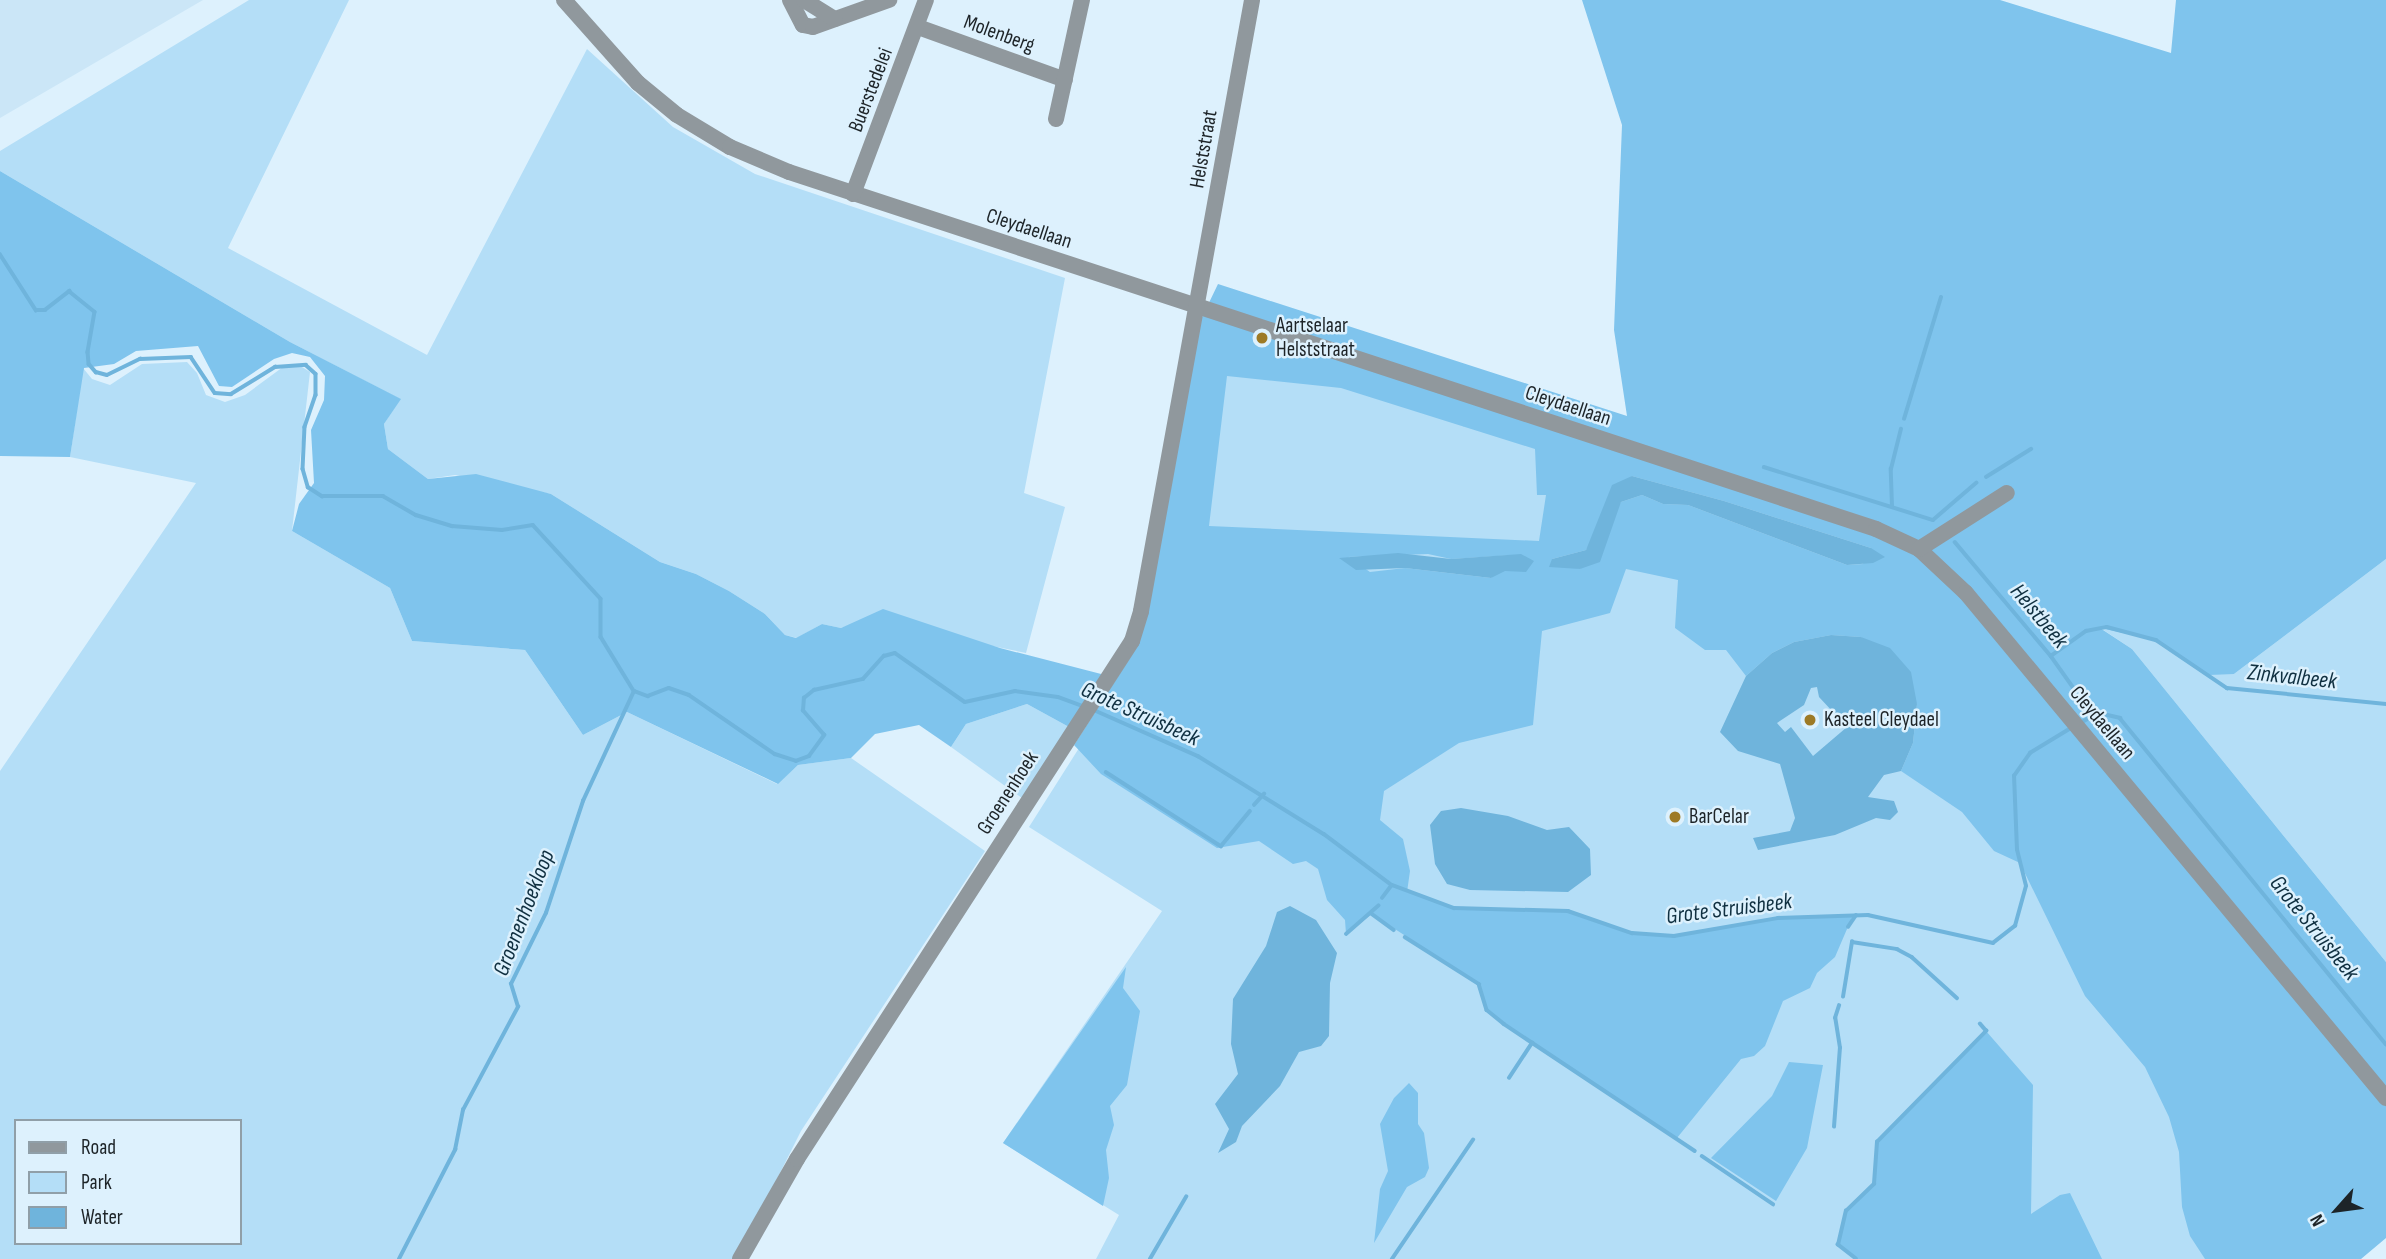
<!DOCTYPE html>
<html>
<head>
<meta charset="utf-8">
<style>
  body { margin:0 }
  #map { position:relative; width:2386px; height:1259px; overflow:hidden; background:#ddf1fd; font-family:"Sofia Sans Condensed",sans-serif }
  div>[style] { position:absolute }
  .built>* { inset:0; background:#cbe6f7 }
  .green>* { inset:0; background:#b4def7 }
  .forest>* { inset:0; background:#7fc4ed }
  .water>* { inset:0; background:#6fb4dc }
  .stream>* { height:3.5px; margin:-1.75px; padding:0 1.75px; transform-origin:1.75px; border-radius:1.75px; background:#6fb4dc }
  .minor>* { height:16px; margin:-8px; padding:0 8px; transform-origin:8px; border-radius:8px; background:#90989d }
  .dots>* { width:19px; height:19px; translate:-50% -50%; box-sizing:border-box; border:4px solid #ddf1fd; border-radius:50% }
  span { translate:-50% -50%; white-space:nowrap; text-align:center; line-height:1.15; -webkit-text-stroke:5px #ddf1fd; paint-order:stroke }
  .street-label { font-size:21px; color:#1d2428 }
  .poi-label { font-size:21px; color:#1d2428 }
  .left { translate:0 -50%; text-align:left }
  .water-label { font-size:23px; color:#103041; font-style:italic }
  .legend { position:absolute; left:14px; top:1119px; width:228px; height:126px; box-sizing:border-box; background:#ddf1fd; border:2px solid #909fa8; margin:0; padding:9px 12px; list-style:none; font-size:21px; color:#1d2428 }
  .legend li { display:flex; align-items:center; gap:14px; height:35px }
  .legend b { width:35px; border:2px solid #909fa8 }
  .north { position:absolute; left:2302px; top:1175px; width:70px; height:70px; -webkit-text-stroke:5px #ddf1fd; paint-order:stroke; rotate:242deg; font-size:19px; font-weight:700; line-height:28px; text-align:center; color:#1d2428 }
  .north::after { content:''; display:block; margin:auto; width:24px; height:32px; background:#1d2428; clip-path:polygon(50% 0,100% 100%,50% 72%,0 100%) }
</style>
</head>
<body>
<div id="map">
  <div class="built">
    <i style="clip-path:polygon(0 0,203px 0,0 118px)"></i>
  </div>
  <div class="green">
    <i style="clip-path:polygon(249px 0,349px 0,228px 248px,427px 355px,587px 49px,673px 127px,755px 174px,1065px 278px,1024px 493px,1065px 507px,1026px 653px,866px 620px,841px 628px,822px 624px,797px 638px,785px 635px,765px 614px,729px 591px,696px 574px,660px 562px,551px 494px,455px 475px,428px 479px,388px 449px,384px 424px,400px 399px,290px 342px,0 171px,0 151px)"></i>
    <i style="clip-path:polygon(1198px 338px,1883px 546px,2139px 1039px,2240px 1259px,1096px 1259px,1119px 1215px,1003px 1143px,1162px 911px,1029px 827px,1150px 636px)"></i>
    <i style="clip-path:polygon(evenodd,187px 362px,197px 373px,206px 395px,225px 402px,245px 395px,283px 367px,302px 367px,310px 372px,292px 531px,390px 588px,412px 641px,525px 650px,583px 735px,627px 712px,777px 784px,798px 765px,851px 758px,985px 851px,801px 1131px,737px 1259px,0 1259px,0 771px,196px 483px,70px 457px,83px 368px,92px 379px,110px 385px,142px 364px,187px 362px,16px 1121px,240px 1121px,240px 1243px,16px 1243px,16px 1121px)"></i>
    <i style="clip-path:polygon(2386px 559px,2386px 962px,2132px 649px,2099px 627px,2156px 640px,2234px 674px)"></i>
    <i style="clip-path:polygon(1027px 704px,1069px 727px,1022px 798px,951px 747px,966px 724px)"></i>
  </div>
  <div class="forest">
    <i style="clip-path:polygon(evenodd,1582px 0,2000px 0,2171px 53px,2176px 0,2386px 0,2386px 559px,2234px 674px,2209px 675px,2156px 640px,2100px 628px,2132px 649px,2386px 962px,2386px 1238px,2361px 1259px,2205px 1259px,2190px 1236px,2182px 1207px,2179px 1152px,2169px 1117px,2145px 1067px,2085px 996px,2020px 863px,1994px 851px,1962px 812px,1901px 771px,1913px 743px,1917px 704px,1861px 637px,1831px 635px,1794px 642px,1772px 653px,1746px 676px,1726px 650px,1705px 650px,1675px 628px,1678px 580px,1626px 569px,1610px 613px,1542px 631px,1533px 725px,1459px 743px,1384px 791px,1380px 820px,1403px 839px,1410px 871px,1407px 892px,1454px 908px,1568px 911px,1632px 933px,1674px 936px,1778px 918px,1853px 915px,1835px 957px,1817px 973px,1810px 988px,1783px 1001px,1765px 1046px,1754px 1056px,1741px 1059px,1677px 1138px,1504px 1024px,1487px 1010px,1479px 984px,1372px 914px,1346px 934px,1345px 920px,1327px 900px,1318px 869px,1306px 861px,1293px 864px,1259px 841px,1217px 848px,1101px 774px,1074px 745px,1131px 656px,1193px 336px,1218px 284px,1627px 416px,1614px 330px,1622px 125px,1582px 0,1227px 376px,1341px 388px,1535px 449px,1537px 495px,1546px 495px,1539px 541px,1209px 526px,1227px 376px,1582px 0,1632px 476px,1724px 501px,1871px 548px,1863px 564px,1847px 565px,1688px 505px,1663px 504px,1642px 495px,1621px 502px,1580px 569px,1552px 559px,1586px 550px,1632px 476px,1582px 0,1428px 554px,1451px 559px,1513px 555px,1491px 578px,1405px 568px,1370px 572px,1348px 557px,1428px 554px)"></i>
    <i style="clip-path:polygon(0 171px,290px 342px,401px 399px,384px 424px,388px 449px,428px 479px,476px 474px,551px 494px,660px 562px,696px 574px,729px 591px,765px 614px,785px 635px,796px 638px,822px 624px,841px 628px,883px 609px,1000px 648px,1105px 675px,1069px 727px,1027px 704px,966px 724px,951px 747px,919px 725px,875px 734px,851px 758px,798px 765px,778px 784px,627px 712px,583px 735px,525px 650px,412px 641px,390px 588px,292px 531px,299px 504px,314px 483px,311px 430px,324px 400px,325px 376px,310px 357px,292px 353px,274px 359px,232px 387px,219px 386px,198px 346px,136px 351px,114px 364px,84px 368px,70px 457px,0 456px)"></i>
    <i style="clip-path:polygon(1126px 967px,1123px 988px,1140px 1011px,1127px 1085px,1110px 1106px,1114px 1125px,1106px 1150px,1109px 1178px,1103px 1206px,1003px 1143px)"></i>
    <i style="clip-path:polygon(1986px 1031px,2033px 1085px,2031px 1214px,2060px 1195px,2070px 1193px,2102px 1259px,1856px 1259px,1838px 1245px,1846px 1211px,1874px 1184px,1877px 1142px)"></i>
    <i style="clip-path:polygon(1789px 1062px,1823px 1065px,1807px 1148px,1776px 1201px,1711px 1158px,1772px 1096px)"></i>
    <i style="clip-path:polygon(1409px 1083px,1418px 1093px,1418px 1124px,1424px 1133px,1429px 1168px,1425px 1177px,1407px 1187px,1374px 1243px,1380px 1189px,1388px 1171px,1380px 1124px,1394px 1098px)"></i>
  </div>
  <div class="water">
    <i style="clip-path:polygon(1632px 476px,1724px 501px,1871px 548px,1885px 557px,1873px 563px,1847px 565px,1688px 505px,1663px 504px,1642px 495px,1621px 502px,1600px 562px,1580px 569px,1549px 567px,1552px 559px,1586px 550px,1612px 485px)"></i>
    <i style="clip-path:polygon(1398px 553px,1451px 559px,1521px 554px,1534px 561px,1526px 572px,1505px 571px,1491px 578px,1405px 568px,1356px 570px,1339px 558px)"></i>
    <i style="clip-path:polygon(evenodd,1831px 635px,1861px 637px,1890px 648px,1911px 672px,1917px 704px,1913px 743px,1901px 771px,1884px 775px,1868px 797px,1894px 801px,1898px 812px,1890px 820px,1876px 818px,1835px 835px,1758px 850px,1753px 838px,1790px 831px,1795px 818px,1780px 764px,1738px 751px,1720px 732px,1746px 676px,1772px 653px,1794px 642px,1831px 635px,1817px 687px,1819px 697px,1847px 727px,1813px 756px,1791px 727px,1785px 732px,1777px 723px,1804px 705px,1811px 688px,1817px 687px)"></i>
    <i style="clip-path:polygon(1461px 808px,1508px 816px,1547px 830px,1569px 827px,1590px 849px,1591px 875px,1568px 892px,1470px 890px,1447px 884px,1435px 864px,1430px 825px,1441px 811px)"></i>
    <i style="clip-path:polygon(1290px 906px,1316px 920px,1337px 953px,1330px 983px,1329px 1036px,1321px 1046px,1299px 1052px,1280px 1086px,1242px 1126px,1236px 1142px,1218px 1153px,1229px 1129px,1215px 1104px,1238px 1074px,1231px 1044px,1233px 999px,1266px 946px,1277px 912px)"></i>
  </div>
  <div class="stream">
    <i style="left:0;top:254px;width:67px;rotate:57.3deg"></i>
    <i style="left:36px;top:310px;width:9px"></i>
    <i style="left:45px;top:310px;width:31px;rotate:-38deg"></i>
    <i style="left:69px;top:291px;width:33px;rotate:39deg"></i>
    <i style="left:95px;top:312px;width:41px;rotate:99.9deg"></i>
    <i style="left:88px;top:352px;width:12px;rotate:85deg"></i>
    <i style="left:89px;top:364px;width:11px;rotate:49deg"></i>
    <i style="left:96px;top:372px;width:11px;rotate:15deg"></i>
    <i style="left:107px;top:375px;width:37px;rotate:-26deg"></i>
    <i style="left:140px;top:359px;width:51px;rotate:-2.2deg"></i>
    <i style="left:191px;top:357px;width:43px;rotate:56.3deg"></i>
    <i style="left:215px;top:393px;width:16px;rotate:4deg"></i>
    <i style="left:231px;top:394px;width:52px;rotate:-31.5deg"></i>
    <i style="left:275px;top:367px;width:31px;rotate:-4deg"></i>
    <i style="left:306px;top:365px;width:13px;rotate:42deg"></i>
    <i style="left:316px;top:374px;width:21px;rotate:90deg"></i>
    <i style="left:316px;top:395px;width:34px;rotate:109deg"></i>
    <i style="left:305px;top:427px;width:42px;rotate:92.7deg"></i>
    <i style="left:303px;top:469px;width:19px;rotate:74deg"></i>
    <i style="left:308px;top:487px;width:17px;rotate:33deg"></i>
    <i style="left:322px;top:496px;width:61px"></i>
    <i style="left:383px;top:496px;width:38px;rotate:30deg"></i>
    <i style="left:416px;top:515px;width:38px;rotate:17deg"></i>
    <i style="left:452px;top:526px;width:50px;rotate:4.6deg"></i>
    <i style="left:502px;top:530px;width:31px;rotate:-9deg"></i>
    <i style="left:533px;top:525px;width:100px;rotate:47.4deg"></i>
    <i style="left:601px;top:599px;width:38px;rotate:90deg"></i>
    <i style="left:601px;top:637px;width:63px;rotate:58.6deg"></i>
    <i style="left:634px;top:691px;width:15px;rotate:20deg"></i>
    <i style="left:648px;top:696px;width:22px;rotate:-21deg"></i>
    <i style="left:669px;top:688px;width:21px;rotate:19deg"></i>
    <i style="left:689px;top:695px;width:104px;rotate:34.5deg"></i>
    <i style="left:775px;top:754px;width:22px;rotate:18deg"></i>
    <i style="left:796px;top:761px;width:14px;rotate:-21deg"></i>
    <i style="left:809px;top:756px;width:26px;rotate:-54deg"></i>
    <i style="left:824px;top:735px;width:32px;rotate:-131deg"></i>
    <i style="left:803px;top:711px;width:13px;rotate:-86deg"></i>
    <i style="left:804px;top:698px;width:13px;rotate:-39deg"></i>
    <i style="left:814px;top:690px;width:50px;rotate:-12.7deg"></i>
    <i style="left:863px;top:679px;width:31px;rotate:-48deg"></i>
    <i style="left:884px;top:656px;width:11px;rotate:-15deg"></i>
    <i style="left:895px;top:653px;width:85px;rotate:35deg"></i>
    <i style="left:965px;top:702px;width:51px;rotate:-12.4deg"></i>
    <i style="left:1015px;top:691px;width:43px;rotate:7.9deg"></i>
    <i style="left:1058px;top:697px;width:27px;rotate:20deg"></i>
    <i style="left:1904px;top:419px;width:127px;rotate:-73.1deg"></i>
    <i style="left:1764px;top:467px;width:177px;rotate:17.4deg"></i>
    <i style="left:1933px;top:520px;width:57px;rotate:-40.7deg"></i>
    <i style="left:1986px;top:477px;width:53px;rotate:-31.9deg"></i>
    <i style="left:1892px;top:507px;width:38px;rotate:-92deg"></i>
    <i style="left:1891px;top:469px;width:41px;rotate:-76deg"></i>
    <i style="left:1955px;top:542px;width:149px;rotate:49.9deg"></i>
    <i style="left:2051px;top:656px;width:72px;rotate:54.6deg"></i>
    <i style="left:2051px;top:656px;width:43px;rotate:-35.5deg"></i>
    <i style="left:2086px;top:631px;width:21px;rotate:-11deg"></i>
    <i style="left:2107px;top:627px;width:51px;rotate:14.9deg"></i>
    <i style="left:2156px;top:640px;width:86px;rotate:34.1deg"></i>
    <i style="left:2227px;top:688px;width:160px;rotate:5.7deg"></i>
    <i style="left:1094px;top:710px;width:114px;rotate:23.9deg"></i>
    <i style="left:1198px;top:756px;width:148px;rotate:31.8deg"></i>
    <i style="left:1324px;top:834px;width:85px;rotate:36.9deg"></i>
    <i style="left:1392px;top:885px;width:66px;rotate:20.4deg"></i>
    <i style="left:1454px;top:908px;width:114px;rotate:1.5deg"></i>
    <i style="left:1568px;top:911px;width:68px;rotate:19deg"></i>
    <i style="left:1632px;top:933px;width:42px;rotate:4.1deg"></i>
    <i style="left:1674px;top:936px;width:106px;rotate:-9.8deg"></i>
    <i style="left:1778px;top:918px;width:90px;rotate:-1.9deg"></i>
    <i style="left:1868px;top:915px;width:128px;rotate:12.6deg"></i>
    <i style="left:1993px;top:943px;width:28px;rotate:-38deg"></i>
    <i style="left:2015px;top:926px;width:41px;rotate:-74.6deg"></i>
    <i style="left:2026px;top:886px;width:37px;rotate:-104deg"></i>
    <i style="left:2017px;top:850px;width:74px;rotate:-92.3deg"></i>
    <i style="left:2014px;top:776px;width:28px;rotate:-55deg"></i>
    <i style="left:2030px;top:753px;width:48px;rotate:-31.4deg"></i>
    <i style="left:2080px;top:723px;width:21px;rotate:-28deg"></i>
    <i style="left:2099px;top:713px;width:22px;rotate:13deg"></i>
    <i style="left:2120px;top:718px;width:421px;rotate:50.8deg"></i>
    <i style="left:1106px;top:772px;width:137px;rotate:32.8deg"></i>
    <i style="left:1221px;top:846px;width:45px;rotate:-50.4deg"></i>
    <i style="left:1254px;top:805px;width:15px;rotate:-48deg"></i>
    <i style="left:1382px;top:898px;width:15px;rotate:-53deg"></i>
    <i style="left:1372px;top:914px;width:27px;rotate:36deg"></i>
    <i style="left:1848px;top:927px;width:14px;rotate:-56deg"></i>
    <i style="left:1346px;top:934px;width:43px;rotate:-41.2deg"></i>
    <i style="left:1405px;top:937px;width:88px;rotate:32.4deg"></i>
    <i style="left:1479px;top:984px;width:27px;rotate:73deg"></i>
    <i style="left:1487px;top:1010px;width:22px;rotate:39deg"></i>
    <i style="left:1504px;top:1024px;width:229px;rotate:33.6deg"></i>
    <i style="left:1843px;top:997px;width:56px;rotate:-80.7deg"></i>
    <i style="left:1852px;top:942px;width:46px;rotate:8.8deg"></i>
    <i style="left:1897px;top:949px;width:17px;rotate:28deg"></i>
    <i style="left:1912px;top:957px;width:61px;rotate:42.3deg"></i>
    <i style="left:1509px;top:1078px;width:42px;rotate:-56.7deg"></i>
    <i style="left:1834px;top:1127px;width:79px;rotate:-85.7deg"></i>
    <i style="left:1840px;top:1048px;width:30px;rotate:-99deg"></i>
    <i style="left:1835px;top:1018px;width:13px;rotate:-72deg"></i>
    <i style="left:1702px;top:1156px;width:86px;rotate:34.1deg"></i>
    <i style="left:399px;top:1259px;width:123px;rotate:-62.8deg"></i>
    <i style="left:455px;top:1150px;width:41px;rotate:-78.7deg"></i>
    <i style="left:463px;top:1110px;width:117px;rotate:-61.9deg"></i>
    <i style="left:518px;top:1007px;width:24px;rotate:-107deg"></i>
    <i style="left:511px;top:984px;width:79px;rotate:-63.8deg"></i>
    <i style="left:546px;top:913px;width:118px;rotate:-71.7deg"></i>
    <i style="left:583px;top:801px;width:121px;rotate:-65.1deg"></i>
    <i style="left:1150px;top:1259px;width:72px;rotate:-59.9deg"></i>
    <i style="left:1392px;top:1259px;width:144px;rotate:-55.8deg"></i>
    <i style="left:1856px;top:1259px;width:23px;rotate:-142deg"></i>
    <i style="left:1838px;top:1245px;width:35px;rotate:-77deg"></i>
    <i style="left:1846px;top:1211px;width:39px;rotate:-44deg"></i>
    <i style="left:1874px;top:1184px;width:42px;rotate:-85.9deg"></i>
    <i style="left:1877px;top:1142px;width:156px;rotate:-45.5deg"></i>
    <i style="left:1986px;top:1031px;width:9px;rotate:-131deg"></i>
  </div>
  <div class="minor">
    <i style="left:564px;top:0;width:111px;rotate:48.3deg"></i>
    <i style="left:638px;top:83px;width:50px;rotate:39.4deg"></i>
    <i style="left:677px;top:115px;width:62px;rotate:31.1deg"></i>
    <i style="left:730px;top:147px;width:64px;rotate:23deg"></i>
    <i style="left:789px;top:172px;width:1144px;rotate:18.18deg"></i>
    <i style="left:1876px;top:529px;width:47px;rotate:24.9deg"></i>
    <i style="left:1919px;top:549px;width:64px;rotate:43.1deg"></i>
    <i style="left:1966px;top:593px;width:657px;rotate:50.25deg"></i>
    <i style="left:790px;top:0;width:28px;rotate:63deg"></i>
    <i style="left:803px;top:25px;width:10px;rotate:11deg"></i>
    <i style="left:813px;top:27px;width:81px;rotate:-19.6deg"></i>
    <i style="left:804px;top:0;width:36px;rotate:32deg"></i>
    <i style="left:918px;top:27px;width:156px;rotate:19.8deg"></i>
    <i style="left:1056px;top:119px;width:122px;rotate:-77.7deg"></i>
    <i style="left:853px;top:194px;width:207px;rotate:-69.4deg"></i>
    <i style="left:1919px;top:549px;width:104px;rotate:-32.5deg"></i>
    <i style="left:740px;top:1259px;width:115px;rotate:-60.3deg"></i>
    <i style="left:797px;top:1159px;width:617px;rotate:-57.11deg"></i>
    <i style="left:1132px;top:641px;width:31px;rotate:-73deg"></i>
    <i style="left:1141px;top:611px;width:621px;rotate:-79.7deg"></i>
  </div>
  <div class="dots">
    <i style="left:1262px;top:338px;background:#9d7a26"></i>
    <i style="left:1810px;top:720px;background:#9d7a26"></i>
    <i style="left:1675px;top:817px;background:#9d7a26"></i>
  </div>
  <div class="street-label">
    <span style="left:999px;top:34px;rotate:20deg">Molenberg</span>
    <span style="left:871px;top:90px;rotate:-69deg">Buerstedelei</span>
    <span style="left:1204px;top:149px;rotate:-80deg">Helststraat</span>
    <span style="left:1029px;top:229px;rotate:18deg">Cleydaellaan</span>
    <span style="left:1568px;top:406px;rotate:18deg">Cleydaellaan</span>
    <span style="left:2102px;top:723px;rotate:50deg">Cleydaellaan</span>
    <span style="left:1008px;top:793px;rotate:-57deg">Groenenhoek</span>
  </div>
  <div class="poi-label">
    <span class="left" style="left:1276px;top:338px">Aartselaar<br>Helststraat</span>
    <span class="left" style="left:1824px;top:720px">Kasteel Cleydael</span>
    <span class="left" style="left:1689px;top:817px">BarCelar</span>
  </div>
  <div class="water-label">
    <span style="left:2039px;top:616px;rotate:50deg">Helstbeek</span>
    <span style="left:2292px;top:677px;rotate:6deg">Zinkvalbeek</span>
    <span style="left:1140px;top:714px;rotate:24deg">Grote Struisbeek</span>
    <span style="left:1729px;top:909px;rotate:-7deg">Grote Struisbeek</span>
    <span style="left:524px;top:913px;rotate:-69deg">Groenenhoekloop</span>
    <span style="left:2314px;top:928px;rotate:51deg">Grote Struisbeek</span>
  </div>
  <ul class="legend">
  <li><b style="height:9px;background:#90989d"></b>Road</li>
  <li><b style="height:19px;background:#b4def7"></b>Park</li>
  <li><b style="height:19px;background:#6fb4dc"></b>Water</li>
  </ul>
  <div class="north">N</div>
</div>
</body>
</html>
